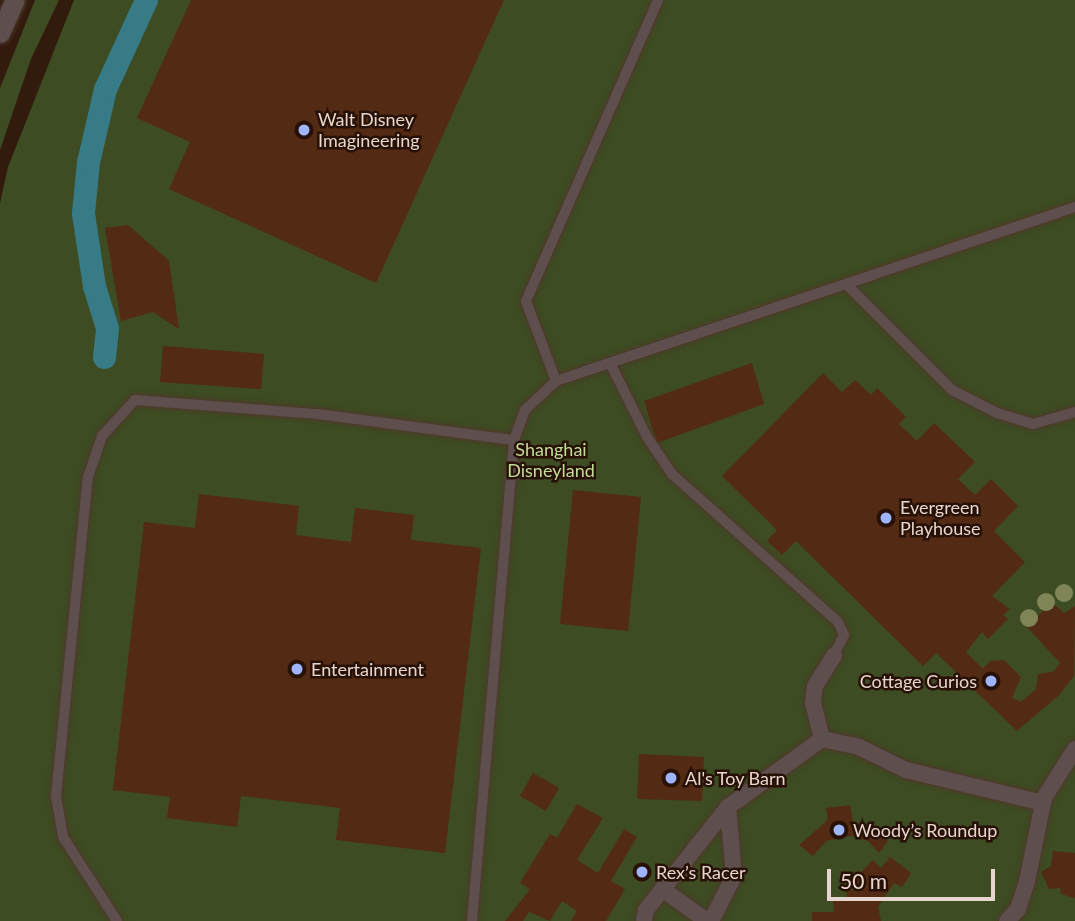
<!DOCTYPE html>
<html>
<head>
<meta charset="utf-8">
<style>
  body { margin:0 }
  #map { position:relative; width:1075px; height:921px; overflow:hidden; background:#321a0d; font-family:Lato,sans-serif }
  div>[style] { position:absolute }
  .green>* { inset:0; background:#3d4c22 }
  .canal>* { height:23px; margin:-11.5px; padding:0 11.5px; transform-origin:11.5px; border-radius:11.5px; background:#377b86 }
  .building>* { inset:0; background:#532a13 }
  .roads { filter:drop-shadow(0 0 2px #4f382c) drop-shadow(0 0 2px #4f382c) }
  .service>* { height:10px; margin:-5px; padding:0 5px; transform-origin:5px; border-radius:5px; background:#5e4f4e }
  .pedestrian>* { height:16px; margin:-8px; padding:0 8px; transform-origin:8px; border-radius:8px; background:#5e4f4e }
  .tertiary>* { height:19px; margin:-9.5px; padding:0 9.5px; transform-origin:9.5px; border-radius:9.5px; background:#5e4f4e }
  .trees>* { width:18px; height:18px; margin:-9px; border-radius:50%; background:#808557 }
  .dots>* { width:19px; height:19px; translate:-50% -50%; box-sizing:border-box; border:4px solid #271005; border-radius:50% }
  span { translate:-50% -50%; white-space:nowrap; text-align:center; line-height:1.15; -webkit-text-stroke:5px #271005; paint-order:stroke }
  .poi-label { font-size:18px; color:#e6d6cd }
  .left { translate:0 -50%; text-align:left }
  .right { translate:-100% -50%; text-align:right }
  .park-label { font-size:18px; color:#c0dd94 }
  .scale { position:absolute; left:827px; top:869px; width:168px; height:32px; box-sizing:border-box; border:4px solid #e6d6cd; border-top:0; padding-left:9px; font-size:21px; line-height:24px; white-space:nowrap; color:#e6d6cd; -webkit-text-stroke:5px #271005; paint-order:stroke }
</style>
</head>
<body>
<div id="map">
  <div class="green">
    <i style="clip-path:polygon(35px 0,59px 0,31px 59px,0 150px,0 88px)"></i>
    <i style="clip-path:polygon(74px 0,1075px 0,1075px 921px,0 921px,0 203px,8px 167px)"></i>
  </div>
  <div class="canal">
    <i style="left:104px;top:357px;width:29px;rotate:-84deg"></i>
    <i style="left:107px;top:328px;width:44px;rotate:-107.2deg"></i>
    <i style="left:94px;top:286px;width:74px;rotate:-98.6deg"></i>
    <i style="left:83px;top:213px;width:51px;rotate:-84.4deg"></i>
    <i style="left:88px;top:162px;width:75px;rotate:-76.9deg"></i>
    <i style="left:105px;top:89px;width:98px;rotate:-65.3deg"></i>
  </div>
  <div class="building">
    <i style="clip-path:polygon(191px 0,504px 0,376px 283px,169px 189px,190px 142px,137px 118px)"></i>
    <i style="clip-path:polygon(128px 225px,169px 261px,179px 329px,153px 312px,121px 321px,105px 228px)"></i>
    <i style="clip-path:polygon(163px 346px,264px 354px,261px 389px,160px 382px)"></i>
    <i style="clip-path:polygon(752px 363px,764px 404px,657px 443px,644px 401px)"></i>
    <i style="clip-path:polygon(823px 373px,842px 392px,855px 380px,871px 395px,877px 388px,906px 417px,899px 424px,917px 441px,934px 423px,975px 462px,958px 479px,975px 495px,991px 479px,1018px 506px,994px 531px,1025px 562px,992px 596px,1010px 609px,1003px 615px,1008px 619px,988px 639px,982px 632px,966px 652px,983px 669px,990px 661px,1004px 660px,1021px 677px,1012px 698px,1021px 702px,1036px 689px,1038px 674px,1053px 672px,1060px 663px,1027px 627px,1052px 602px,1064px 613px,1075px 606px,1074px 676px,1058px 696px,1017px 731px,936px 653px,923px 666px,796px 541px,782px 555px,767px 541px,777px 530px,722px 476px)"></i>
    <i style="clip-path:polygon(573px 490px,641px 497px,628px 631px,560px 624px)"></i>
    <i style="clip-path:polygon(199px 494px,299px 506px,296px 535px,351px 542px,355px 508px,414px 515px,411px 540px,481px 548px,445px 853px,336px 840px,340px 808px,241px 796px,237px 827px,167px 818px,170px 797px,113px 790px,144px 522px,195px 528px)"></i>
    <i style="clip-path:polygon(639px 754px,704px 757px,702px 801px,637px 799px)"></i>
    <i style="clip-path:polygon(533px 773px,559px 788px,546px 811px,520px 796px)"></i>
    <i style="clip-path:polygon(577px 804px,603px 818px,577px 860px,598px 873px,624px 829px,637px 837px,611px 881px,625px 889px,606px 921px,571px 921px,577px 911px,562px 901px,550px 921px,529px 912px,523px 921px,505px 921px,530px 889px,520px 883px,550px 834px,557px 838px)"></i>
    <i style="clip-path:polygon(850px 805px,853px 822px,878px 831px,888px 841px,879px 853px,868px 841px,851px 836px,826px 841px,813px 856px,799px 845px,828px 820px,826px 808px)"></i>
    <i style="clip-path:polygon(1053px 851px,1075px 853px,1075px 898px,1061px 894px,1060px 888px,1049px 889px,1041px 872px,1051px 866px)"></i>
    <i style="clip-path:polygon(890px 857px,911px 873px,902px 887px,894px 883px,878px 907px,881px 921px,812px 921px,812px 912px,834px 912px,833px 901px,847px 901px,846px 890px,856px 890px,853px 880px,873px 860px,881px 868px)"></i>
  </div>
  <div class="roads">
    <div class="service">
      <i style="left:846px;top:284px;width:150px;rotate:45deg"></i>
      <i style="left:952px;top:390px;width:51px;rotate:27.1deg"></i>
      <i style="left:997px;top:413px;width:38px;rotate:17deg"></i>
      <i style="left:1033px;top:424px;width:44px;rotate:-15.9deg"></i>
      <i style="left:610px;top:363px;width:83px;rotate:63.4deg"></i>
      <i style="left:647px;top:437px;width:45px;rotate:56deg"></i>
      <i style="left:672px;top:474px;width:222px;rotate:41.7deg"></i>
      <i style="left:838px;top:622px;width:14px;rotate:65deg"></i>
      <i style="left:844px;top:635px;width:22px;rotate:117deg"></i>
      <i style="left:556px;top:381px;width:85px;rotate:-110.6deg"></i>
      <i style="left:526px;top:301px;width:329px;rotate:-66.3deg"></i>
      <i style="left:117px;top:921px;width:100px;rotate:-122.7deg"></i>
      <i style="left:63px;top:837px;width:42px;rotate:-99.7deg"></i>
      <i style="left:56px;top:796px;width:321px;rotate:-84.3deg"></i>
      <i style="left:88px;top:477px;width:43px;rotate:-71.1deg"></i>
      <i style="left:102px;top:436px;width:49px;rotate:-47.5deg"></i>
      <i style="left:135px;top:400px;width:184px;rotate:4.4deg"></i>
      <i style="left:318px;top:414px;width:198px;rotate:7.6deg"></i>
      <i style="left:472px;top:921px;width:483px;rotate:-85deg"></i>
      <i style="left:514px;top:440px;width:32px;rotate:-70deg"></i>
      <i style="left:525px;top:410px;width:42px;rotate:-43.1deg"></i>
      <i style="left:556px;top:381px;width:547px;rotate:-18.53deg"></i>
    </div>
    <div class="pedestrian">
      <i style="left:822px;top:739px;width:38px;rotate:-104deg"></i>
      <i style="left:813px;top:702px;width:16px;rotate:-83deg"></i>
      <i style="left:815px;top:686px;width:36px;rotate:-58deg"></i>
      <i style="left:662px;top:889px;width:55px;rotate:35.4deg"></i>
      <i style="left:644px;top:921px;width:11px;rotate:-80deg"></i>
      <i style="left:646px;top:910px;width:132px;rotate:-51.5deg"></i>
      <i style="left:728px;top:807px;width:116px;rotate:-35.9deg"></i>
      <i style="left:822px;top:739px;width:38px;rotate:12deg"></i>
      <i style="left:859px;top:747px;width:52px;rotate:26.1deg"></i>
      <i style="left:906px;top:770px;width:141px;rotate:13.5deg"></i>
      <i style="left:711px;top:921px;width:51px;rotate:-62.9deg"></i>
      <i style="left:734px;top:876px;width:69px;rotate:-95deg"></i>
      <i style="left:1007px;top:921px;width:16px;rotate:-47deg"></i>
      <i style="left:1018px;top:909px;width:29px;rotate:-72deg"></i>
      <i style="left:1027px;top:881px;width:85px;rotate:-78.4deg"></i>
      <i style="left:1044px;top:798px;width:58px;rotate:-57.7deg"></i>
    </div>
    <div class="tertiary">
      <i style="left:0;top:33px;width:36px;rotate:-66deg"></i>
    </div>
  </div>
  <div class="trees">
    <i style="left:1064px;top:593px"></i>
    <i style="left:1046px;top:602px"></i>
    <i style="left:1029px;top:618px"></i>
  </div>
  <div class="dots">
    <i style="left:304px;top:130px;background:#9eb4fd"></i>
    <i style="left:886px;top:518px;background:#9eb4fd"></i>
    <i style="left:297px;top:669px;background:#9eb4fd"></i>
    <i style="left:991px;top:681px;background:#9eb4fd"></i>
    <i style="left:671px;top:778px;background:#9eb4fd"></i>
    <i style="left:839px;top:830px;background:#9eb4fd"></i>
    <i style="left:642px;top:872px;background:#9eb4fd"></i>
  </div>
  <div class="poi-label">
    <span class="left" style="left:318px;top:130px">Walt Disney<br>Imagineering</span>
    <span class="left" style="left:900px;top:518px">Evergreen<br>Playhouse</span>
    <span class="left" style="left:311px;top:669px">Entertainment</span>
    <span class="right" style="left:977px;top:681px">Cottage Curios</span>
    <span class="left" style="left:685px;top:778px">Al's Toy Barn</span>
    <span class="left" style="left:853px;top:830px">Woody’s Roundup</span>
    <span class="left" style="left:656px;top:872px">Rex’s Racer</span>
  </div>
  <div class="park-label">
    <span style="left:551px;top:460px">Shanghai<br>Disneyland</span>
  </div>
  <div class="scale">50 m</div>
</div>
</body>
</html>
